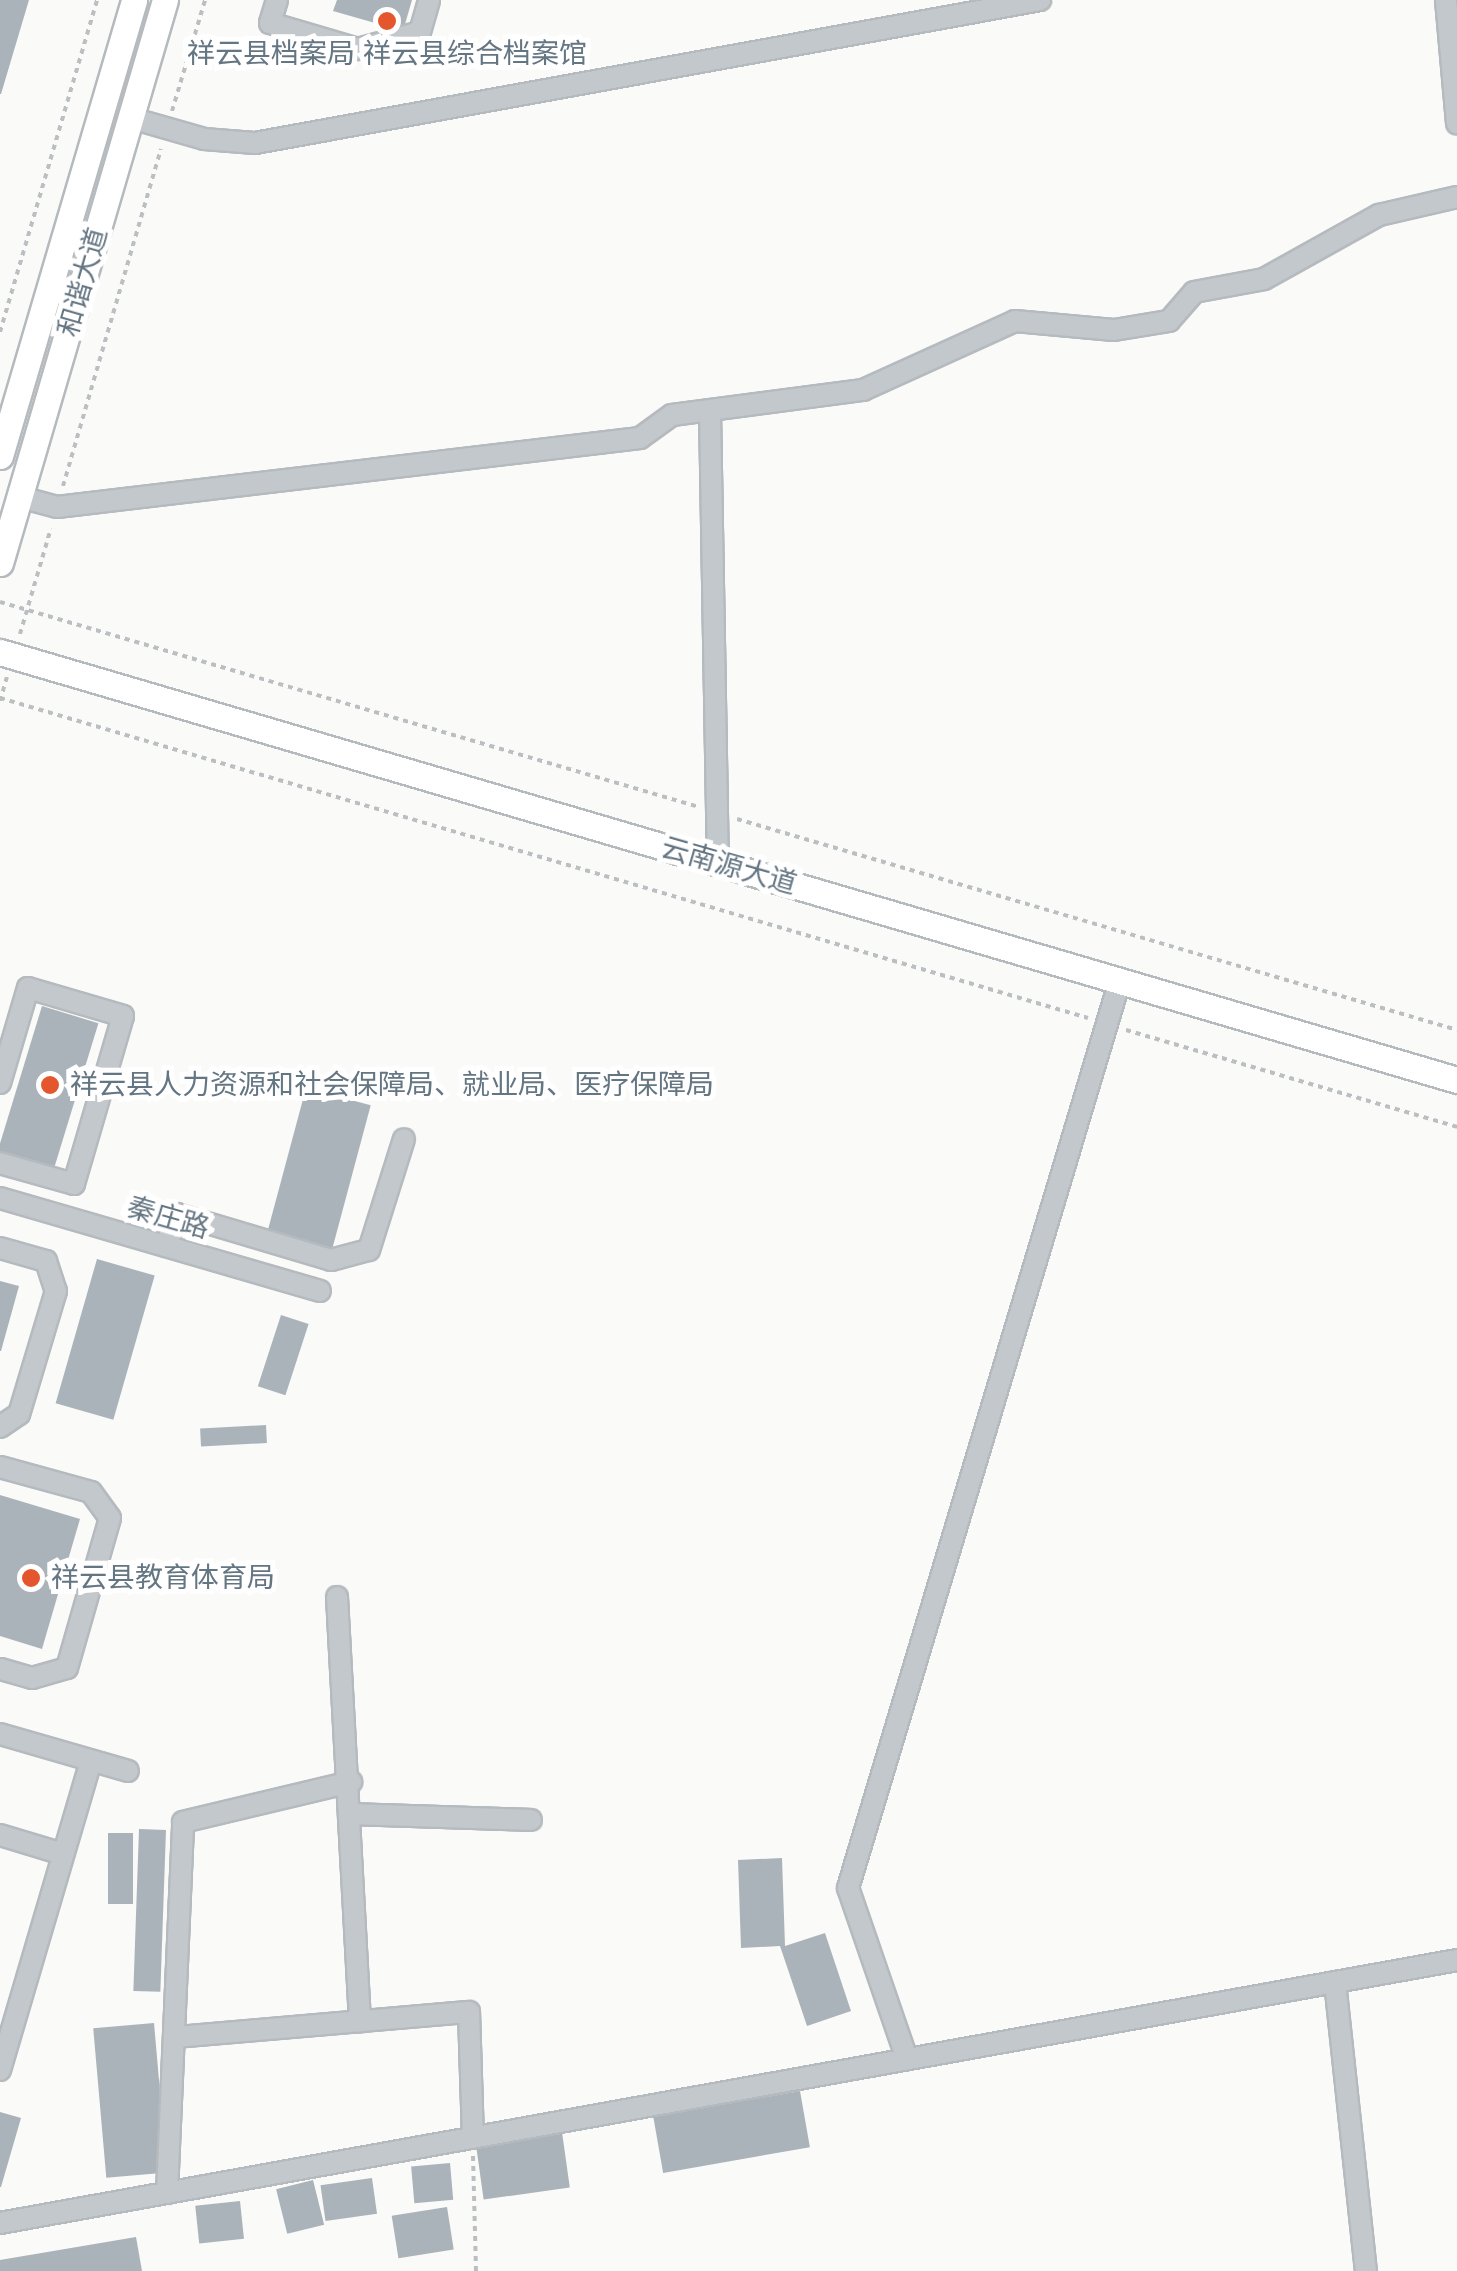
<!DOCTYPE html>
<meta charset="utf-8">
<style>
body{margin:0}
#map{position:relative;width:1457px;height:2271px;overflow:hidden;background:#fafaf8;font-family:Helvetica,"Noto Sans SC",sans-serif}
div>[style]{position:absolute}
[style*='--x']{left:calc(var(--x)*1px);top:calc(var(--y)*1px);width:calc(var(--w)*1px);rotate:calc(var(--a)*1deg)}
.building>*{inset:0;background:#aab3b9;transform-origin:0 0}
.path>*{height:4px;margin-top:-2px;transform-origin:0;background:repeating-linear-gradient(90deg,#bbbfc2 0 5px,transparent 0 10px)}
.roads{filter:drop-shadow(2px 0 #b5babe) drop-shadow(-2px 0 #b5babe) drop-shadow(0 2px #b5babe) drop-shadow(0 -2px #b5babe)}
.minor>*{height:20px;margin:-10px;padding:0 10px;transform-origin:10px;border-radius:10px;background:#c3c8cc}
.major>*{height:25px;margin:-12.5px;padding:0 12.5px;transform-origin:12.5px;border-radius:12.5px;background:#fff}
.dots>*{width:28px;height:28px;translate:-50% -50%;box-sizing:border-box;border:5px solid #fff;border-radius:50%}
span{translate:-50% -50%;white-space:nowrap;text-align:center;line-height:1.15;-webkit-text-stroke:10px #fff;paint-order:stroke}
.poi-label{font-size:28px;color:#657683}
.left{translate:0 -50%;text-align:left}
.street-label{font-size:28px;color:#657683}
</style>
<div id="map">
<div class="building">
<i style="clip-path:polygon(0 0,29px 0,1px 94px,0 94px)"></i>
<i style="clip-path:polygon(337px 0,412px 0,403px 31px,333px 11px)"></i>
<i style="left:42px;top:1006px;width:59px;height:154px;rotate:17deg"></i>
<i style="left:306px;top:1088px;width:67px;height:151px;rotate:15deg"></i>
<i style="left:97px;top:1259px;width:60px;height:150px;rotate:16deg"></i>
<i style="clip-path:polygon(0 1281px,19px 1286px,1px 1351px,0 1351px)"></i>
<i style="left:281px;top:1315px;width:29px;height:75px;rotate:18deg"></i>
<i style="left:266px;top:1425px;width:18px;height:66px;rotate:87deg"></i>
<i style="clip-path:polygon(0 1495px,80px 1519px,42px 1649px,0 1636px)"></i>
<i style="left:139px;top:1829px;width:27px;height:162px;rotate:2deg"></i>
<i style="left:108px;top:1833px;width:25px;height:71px"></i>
<i style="clip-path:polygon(782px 1858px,785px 1946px,825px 1933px,851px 2011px,807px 2026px,780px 1946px,741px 1948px,738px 1860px)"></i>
<i style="left:154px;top:2023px;width:150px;height:61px;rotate:85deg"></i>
<i style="left:800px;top:2091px;width:57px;height:149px;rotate:80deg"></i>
<i style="clip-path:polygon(0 2112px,21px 2118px,1px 2187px,0 2187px)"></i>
<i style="left:562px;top:2132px;width:56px;height:87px;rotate:82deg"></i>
<i style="left:450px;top:2163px;width:37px;height:39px;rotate:85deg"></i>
<i style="left:372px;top:2178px;width:36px;height:52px;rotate:82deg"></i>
<i style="left:313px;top:2180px;width:46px;height:38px;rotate:76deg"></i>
<i style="left:240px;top:2201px;width:38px;height:45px;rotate:84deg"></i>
<i style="left:447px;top:2207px;width:43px;height:56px;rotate:81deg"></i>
<i style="clip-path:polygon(136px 2237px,142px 2271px,0 2271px,0 2260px)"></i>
</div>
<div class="path">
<i style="--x:172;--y:111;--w:116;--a:-73.4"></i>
<i style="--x:0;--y:332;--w:346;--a:-73.7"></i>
<i style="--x:63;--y:486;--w:351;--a:-73.8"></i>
<i style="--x:0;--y:602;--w:728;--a:16.35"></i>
<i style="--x:20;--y:634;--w:110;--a:-73.7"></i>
<i style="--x:0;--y:698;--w:1134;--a:16.39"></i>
<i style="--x:0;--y:701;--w:25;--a:-74"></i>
<i style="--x:737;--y:819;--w:750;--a:16.33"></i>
<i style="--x:1126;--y:1030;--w:345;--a:16.3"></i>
<i style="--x:473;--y:2156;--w:115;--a:88.5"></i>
</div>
<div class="roads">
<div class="minor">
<i style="--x:277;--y:0;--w:24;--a:107"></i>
<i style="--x:270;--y:23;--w:92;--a:16.5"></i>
<i style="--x:358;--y:49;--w:64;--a:-15.3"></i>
<i style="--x:420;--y:32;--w:33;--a:-74"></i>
<i style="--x:1446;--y:0;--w:124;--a:84.9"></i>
<i style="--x:131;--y:118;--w:76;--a:16"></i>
<i style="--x:204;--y:139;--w:51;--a:4.5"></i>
<i style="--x:255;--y:143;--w:798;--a:-10.32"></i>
<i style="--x:710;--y:411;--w:451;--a:89"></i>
<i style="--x:20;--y:497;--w:38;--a:15"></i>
<i style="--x:57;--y:507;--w:587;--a:-6.75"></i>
<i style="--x:640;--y:438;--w:39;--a:-36"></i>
<i style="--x:672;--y:415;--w:193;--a:-7.5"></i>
<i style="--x:863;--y:390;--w:167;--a:-24.4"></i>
<i style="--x:1015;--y:321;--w:99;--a:5.2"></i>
<i style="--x:1114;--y:330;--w:56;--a:-9.3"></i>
<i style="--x:1169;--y:321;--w:38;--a:-49"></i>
<i style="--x:1194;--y:292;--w:71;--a:-10.5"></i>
<i style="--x:1264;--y:279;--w:132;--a:-29.1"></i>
<i style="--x:1379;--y:215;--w:80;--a:-13"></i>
<i style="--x:0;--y:1083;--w:99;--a:-73.6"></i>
<i style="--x:28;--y:988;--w:99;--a:16.4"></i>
<i style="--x:123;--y:1016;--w:175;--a:106.3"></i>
<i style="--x:74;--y:1184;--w:77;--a:-164.2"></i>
<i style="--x:0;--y:1198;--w:333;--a:16.2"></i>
<i style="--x:166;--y:1246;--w:34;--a:-71"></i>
<i style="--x:177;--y:1214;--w:161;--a:16.6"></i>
<i style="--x:331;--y:1260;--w:39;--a:-15"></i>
<i style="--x:369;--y:1250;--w:116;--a:-72.5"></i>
<i style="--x:0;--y:1248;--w:48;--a:15.8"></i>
<i style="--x:46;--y:1261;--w:32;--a:72"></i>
<i style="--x:56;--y:1291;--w:128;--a:106.7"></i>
<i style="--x:19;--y:1414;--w:23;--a:146"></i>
<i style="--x:0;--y:1467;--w:94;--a:15.4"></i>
<i style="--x:91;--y:1492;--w:32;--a:54"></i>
<i style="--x:110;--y:1518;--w:156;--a:106"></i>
<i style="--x:67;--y:1668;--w:36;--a:164"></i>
<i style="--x:32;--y:1678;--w:33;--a:-164"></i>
<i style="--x:337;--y:1597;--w:425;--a:86.9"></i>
<i style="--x:0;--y:1734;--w:133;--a:16.1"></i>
<i style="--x:352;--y:1814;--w:179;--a:1.9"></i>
<i style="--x:0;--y:1835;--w:66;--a:16.8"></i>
<i style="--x:1335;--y:1982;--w:291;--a:83.9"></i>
<i style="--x:176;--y:2037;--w:294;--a:-4.9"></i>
<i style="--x:469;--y:2012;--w:126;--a:88.2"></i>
<i style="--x:907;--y:2059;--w:181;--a:-109"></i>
<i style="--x:848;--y:1888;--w:948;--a:-73.32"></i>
<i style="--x:0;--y:2070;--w:322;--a:-73.6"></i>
<i style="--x:167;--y:2193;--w:371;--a:-87.5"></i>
<i style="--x:183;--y:1822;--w:173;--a:-13.4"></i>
<i style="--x:0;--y:2223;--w:1481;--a:-10.23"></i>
</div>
<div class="major">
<i style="--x:0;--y:456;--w:475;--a:-73.6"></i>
<i style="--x:0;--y:563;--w:587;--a:-73.67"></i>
<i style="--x:0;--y:652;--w:1519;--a:16.37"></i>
</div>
</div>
<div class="dots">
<i style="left:387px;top:21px;background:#e4572e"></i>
<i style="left:50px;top:1085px;background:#e4572e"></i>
<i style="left:31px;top:1578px;background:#e4572e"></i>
</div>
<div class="poi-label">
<span style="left:387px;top:54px">祥云县档案局 祥云县综合档案馆</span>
<span class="left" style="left:70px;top:1085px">祥云县人力资源和社会保障局、就业局、医疗保障局</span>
<span class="left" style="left:51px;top:1578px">祥云县教育体育局</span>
</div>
<div class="street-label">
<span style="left:83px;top:282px;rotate:-74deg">和谐大道</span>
<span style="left:729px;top:866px;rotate:16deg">云南源大道</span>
<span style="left:168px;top:1218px;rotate:16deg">秦庄路</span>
</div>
</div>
